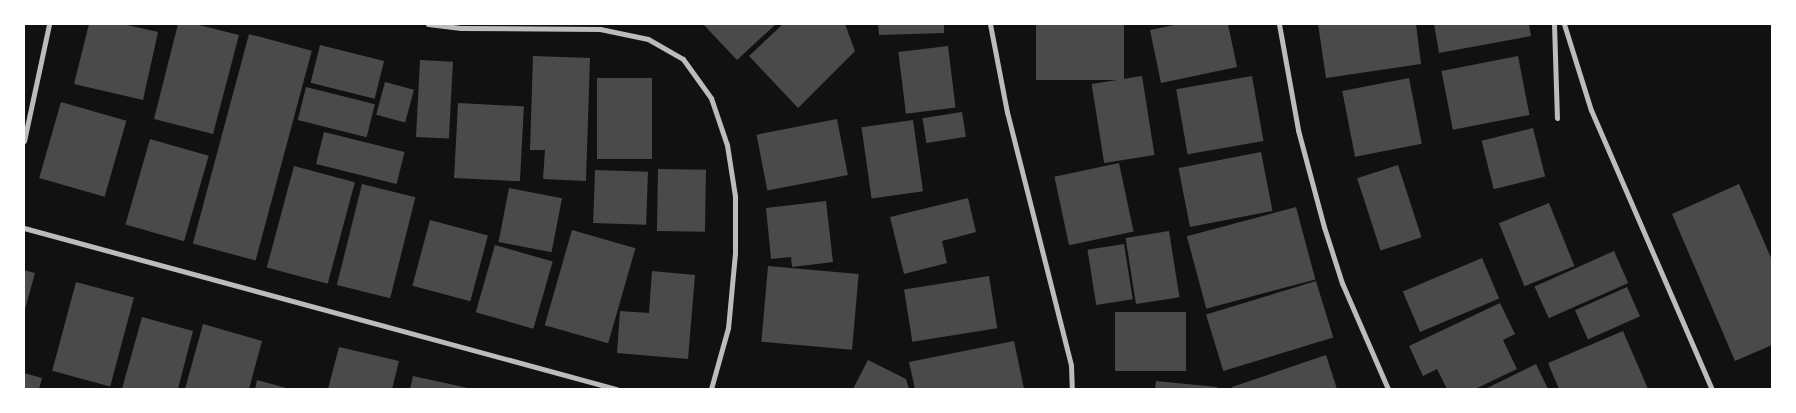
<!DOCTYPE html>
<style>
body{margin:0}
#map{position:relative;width:1796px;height:413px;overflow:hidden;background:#111;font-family:Arial,sans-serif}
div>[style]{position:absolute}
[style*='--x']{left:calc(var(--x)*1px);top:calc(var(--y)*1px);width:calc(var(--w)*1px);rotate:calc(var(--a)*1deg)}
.building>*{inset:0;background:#4a4a4a;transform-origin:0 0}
.minor>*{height:5px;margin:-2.5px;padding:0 2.5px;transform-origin:2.5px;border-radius:2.5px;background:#bcbcbc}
span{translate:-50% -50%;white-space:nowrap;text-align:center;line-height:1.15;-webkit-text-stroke:4.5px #fff;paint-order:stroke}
.frame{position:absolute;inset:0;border:25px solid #fff;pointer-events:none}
</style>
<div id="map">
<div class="building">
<i style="clip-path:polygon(89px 24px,123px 24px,158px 32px,143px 100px,74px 84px)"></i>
<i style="clip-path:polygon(178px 24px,195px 24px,239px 35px,213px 134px,154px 119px)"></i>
<i style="clip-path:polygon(703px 24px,776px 24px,737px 60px)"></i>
<i style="clip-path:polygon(783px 24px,845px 24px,855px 51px,798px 108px,749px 56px)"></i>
<i style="clip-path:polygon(878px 24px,944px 24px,944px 33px,879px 35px)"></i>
<i style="left:1036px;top:24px;width:88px;height:56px"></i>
<i style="clip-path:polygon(1179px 24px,1228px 24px,1237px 67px,1161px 83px,1150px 30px)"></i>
<i style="clip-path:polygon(1318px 24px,1416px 24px,1421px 64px,1326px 78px)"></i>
<i style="clip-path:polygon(1434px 24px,1529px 24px,1531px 36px,1439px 53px)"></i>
<i style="left:249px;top:34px;width:65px;height:217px;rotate:15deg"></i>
<i style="left:320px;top:45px;width:66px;height:39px;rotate:14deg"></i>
<i style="left:948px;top:46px;width:62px;height:50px;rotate:83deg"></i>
<i style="clip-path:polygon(533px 56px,590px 58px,586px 181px,543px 179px,545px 150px,530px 150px)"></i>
<i style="left:1518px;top:56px;width:60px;height:78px;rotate:79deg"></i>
<i style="left:420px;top:60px;width:33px;height:77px;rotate:3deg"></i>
<i style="left:1142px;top:76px;width:80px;height:51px;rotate:81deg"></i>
<i style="left:1252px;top:76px;width:66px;height:77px;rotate:80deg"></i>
<i style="left:597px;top:78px;width:55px;height:81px"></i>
<i style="left:1409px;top:78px;width:67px;height:68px;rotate:79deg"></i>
<i style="left:385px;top:82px;width:30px;height:34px;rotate:15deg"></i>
<i style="left:306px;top:87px;width:71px;height:34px;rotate:14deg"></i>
<i style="left:61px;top:102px;width:68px;height:79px;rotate:16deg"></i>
<i style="left:458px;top:103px;width:66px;height:75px;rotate:3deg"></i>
<i style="left:962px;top:112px;width:25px;height:40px;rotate:81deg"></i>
<i style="left:837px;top:119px;width:57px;height:82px;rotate:79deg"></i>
<i style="left:913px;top:120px;width:72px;height:52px;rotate:82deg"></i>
<i style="left:1533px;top:128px;width:50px;height:53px;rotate:76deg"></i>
<i style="left:324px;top:132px;width:83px;height:33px;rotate:14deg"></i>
<i style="left:150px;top:139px;width:61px;height:89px;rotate:16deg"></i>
<i style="left:1261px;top:152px;width:60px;height:84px;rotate:79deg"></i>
<i style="left:1119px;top:163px;width:70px;height:66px;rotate:78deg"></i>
<i style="left:1398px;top:165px;width:76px;height:43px;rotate:72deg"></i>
<i style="left:294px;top:166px;width:63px;height:105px;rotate:15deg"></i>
<i style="left:658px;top:169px;width:48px;height:62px;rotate:1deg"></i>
<i style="left:595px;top:170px;width:53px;height:53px;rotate:2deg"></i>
<i style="left:362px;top:184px;width:55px;height:104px;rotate:14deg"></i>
<i style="clip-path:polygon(1739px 184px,1772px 260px,1772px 345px,1735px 361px,1672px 214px)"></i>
<i style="left:509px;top:188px;width:54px;height:55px;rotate:11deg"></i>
<i style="clip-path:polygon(968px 198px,976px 232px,942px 241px,947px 263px,904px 274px,890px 217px)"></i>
<i style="clip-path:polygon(826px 201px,833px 262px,792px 267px,791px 257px,771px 259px,766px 208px)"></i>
<i style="left:1549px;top:203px;width:68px;height:54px;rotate:68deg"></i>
<i style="left:1296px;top:207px;width:75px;height:113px;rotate:75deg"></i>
<i style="left:430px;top:220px;width:60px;height:68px;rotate:15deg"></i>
<i style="left:572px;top:230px;width:66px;height:99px;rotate:16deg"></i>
<i style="left:1169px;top:231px;width:67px;height:44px;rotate:81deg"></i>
<i style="left:1124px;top:244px;width:56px;height:37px;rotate:81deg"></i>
<i style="left:495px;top:245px;width:60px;height:70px;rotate:16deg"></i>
<i style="left:1614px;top:251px;width:35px;height:87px;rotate:66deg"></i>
<i style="left:1482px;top:258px;width:44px;height:86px;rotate:67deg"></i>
<i style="left:768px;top:266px;width:91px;height:76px;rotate:5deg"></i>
<i style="clip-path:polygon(24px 270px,35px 273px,24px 313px)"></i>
<i style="clip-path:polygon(652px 271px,695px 275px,688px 359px,617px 353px,620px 311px,649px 313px)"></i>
<i style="left:989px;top:276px;width:53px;height:86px;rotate:81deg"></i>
<i style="left:1316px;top:281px;width:59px;height:115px;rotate:73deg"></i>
<i style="left:76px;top:282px;width:60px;height:92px;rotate:15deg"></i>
<i style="left:1627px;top:287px;width:32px;height:57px;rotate:66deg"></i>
<i style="clip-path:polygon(1500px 303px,1515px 334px,1503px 340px,1517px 369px,1475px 389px,1447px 389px,1437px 369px,1423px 376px,1409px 346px)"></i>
<i style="left:1186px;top:312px;width:59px;height:71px;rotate:90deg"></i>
<i style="clip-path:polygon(142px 317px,193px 331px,178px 389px,122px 389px)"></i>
<i style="clip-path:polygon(203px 324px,262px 341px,249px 389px,185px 389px)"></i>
<i style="clip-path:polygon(1623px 331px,1648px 389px,1559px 389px,1548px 363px)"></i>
<i style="clip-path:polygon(1014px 341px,1024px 389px,915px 389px,909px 362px)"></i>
<i style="clip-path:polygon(339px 347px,399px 361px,392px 389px,328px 389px)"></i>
<i style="clip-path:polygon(1326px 355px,1337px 389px,1233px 389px,1232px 387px)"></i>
<i style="clip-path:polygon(868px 360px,906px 379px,909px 389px,853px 389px)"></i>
<i style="clip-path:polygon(1536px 364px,1548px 389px,1485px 389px)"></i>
<i style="clip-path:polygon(24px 373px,42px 378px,39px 389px,24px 389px)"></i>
<i style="clip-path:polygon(413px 376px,468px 388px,468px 389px,410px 389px)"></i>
<i style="clip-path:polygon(257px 380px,290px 389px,255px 389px)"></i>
<i style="clip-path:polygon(1156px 381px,1217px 387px,1217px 389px,1155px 389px)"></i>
</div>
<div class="minor">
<i style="--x:428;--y:24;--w:33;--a:7"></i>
<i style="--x:461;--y:28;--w:139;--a:0.4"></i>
<i style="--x:600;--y:29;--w:49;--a:11.8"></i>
<i style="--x:648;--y:39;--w:40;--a:29.7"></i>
<i style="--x:683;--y:59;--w:48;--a:54.3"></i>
<i style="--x:711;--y:98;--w:50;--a:71.2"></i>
<i style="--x:727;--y:145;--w:52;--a:81.1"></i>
<i style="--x:735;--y:196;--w:57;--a:90"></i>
<i style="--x:735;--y:253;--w:75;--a:95.3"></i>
<i style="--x:728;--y:328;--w:63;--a:105.6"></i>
<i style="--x:990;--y:24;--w:90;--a:79.1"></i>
<i style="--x:1007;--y:112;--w:261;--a:75.8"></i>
<i style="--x:1071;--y:365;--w:24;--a:88"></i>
<i style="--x:1279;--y:24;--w:108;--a:79.8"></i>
<i style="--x:1298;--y:130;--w:100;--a:75"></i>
<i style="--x:1324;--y:227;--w:59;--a:72.2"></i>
<i style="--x:1342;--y:283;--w:116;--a:66.5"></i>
<i style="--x:1554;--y:24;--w:94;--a:88.2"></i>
<i style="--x:1564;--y:24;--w:90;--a:72.6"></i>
<i style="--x:1591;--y:110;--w:304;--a:66.6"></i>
<i style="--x:24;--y:141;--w:120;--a:-77.9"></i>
<i style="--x:24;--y:228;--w:614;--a:15.21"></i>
</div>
<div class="frame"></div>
</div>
